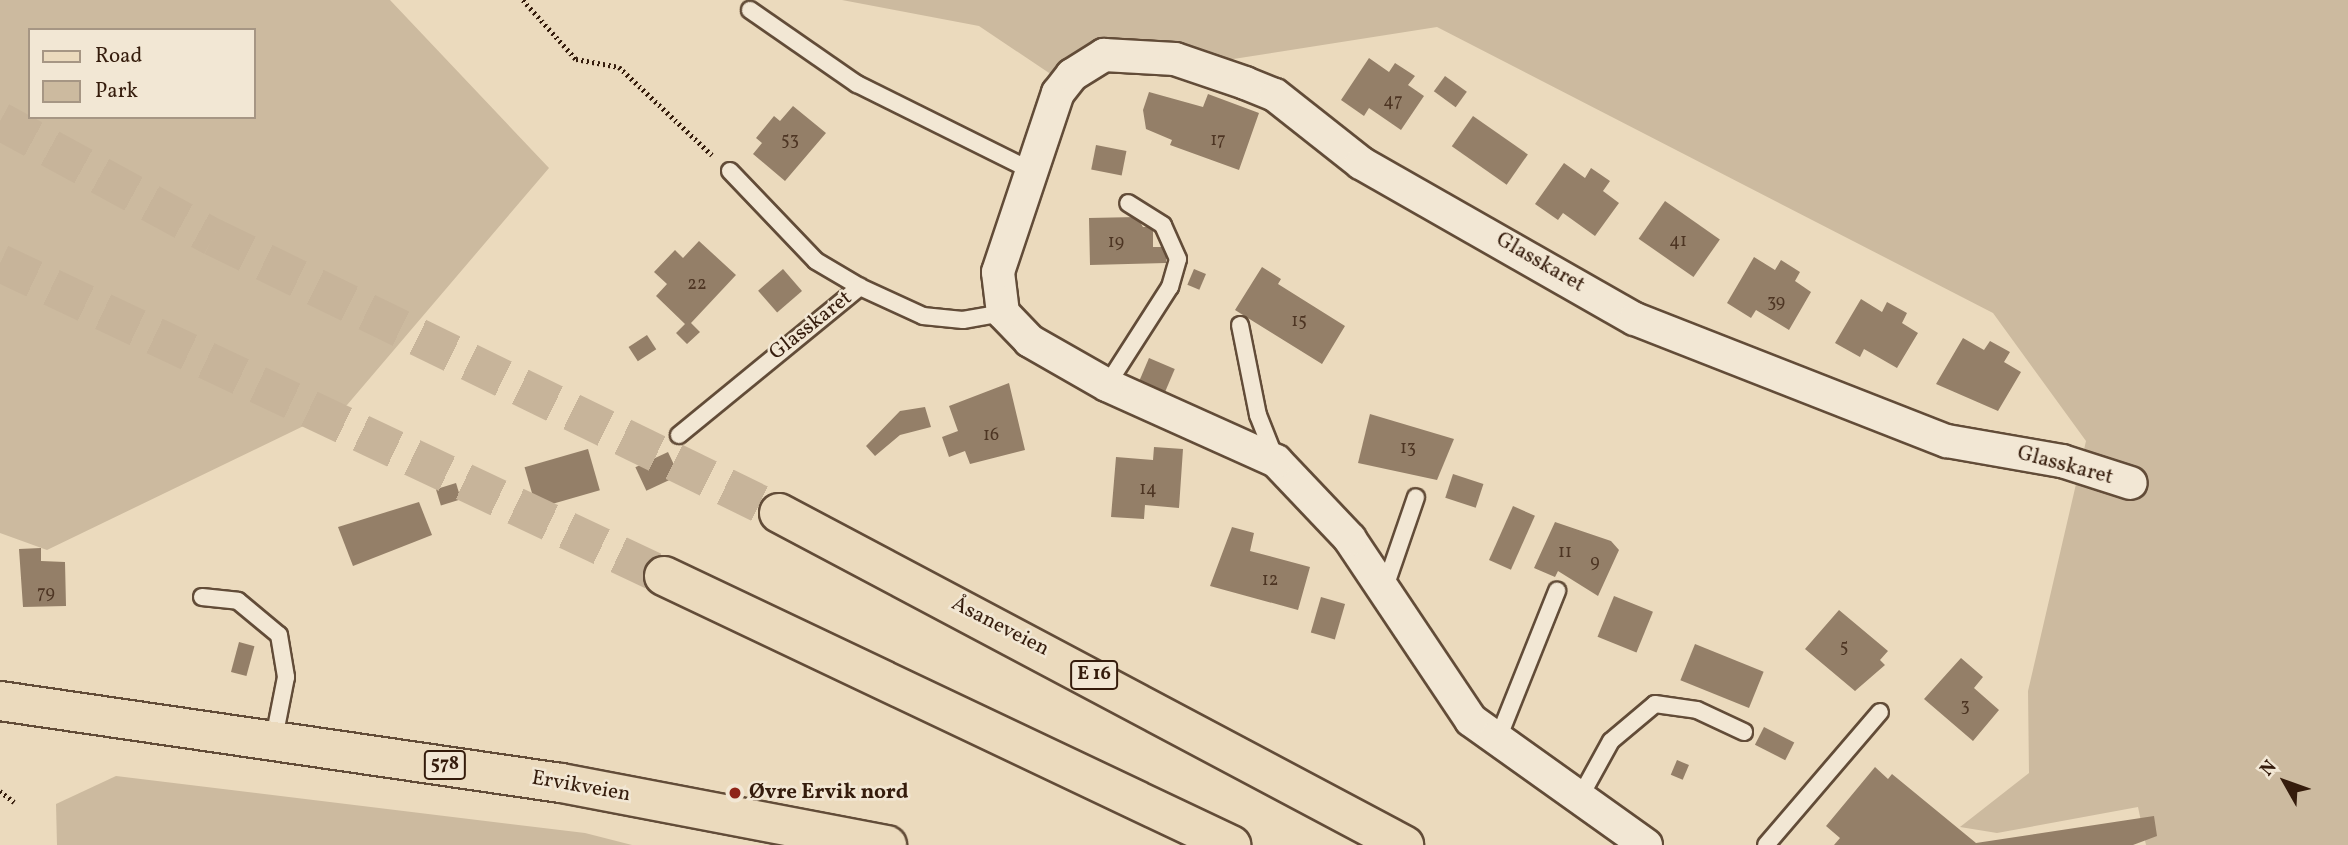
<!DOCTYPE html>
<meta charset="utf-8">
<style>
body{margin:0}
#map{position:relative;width:2348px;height:845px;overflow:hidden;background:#ebdabd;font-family:Vollkorn,serif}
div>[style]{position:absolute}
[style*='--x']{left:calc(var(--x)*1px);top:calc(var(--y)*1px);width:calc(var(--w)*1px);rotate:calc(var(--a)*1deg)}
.green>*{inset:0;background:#ccba9f}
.building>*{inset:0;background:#947f68;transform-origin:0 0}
.highway-tunnel>*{height:38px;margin-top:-19px;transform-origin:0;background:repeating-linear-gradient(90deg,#c7b49a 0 38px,transparent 0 57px)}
.path>*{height:4.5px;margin-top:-2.25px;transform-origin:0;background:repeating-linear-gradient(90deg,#351c0c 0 2px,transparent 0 5.5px)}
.roads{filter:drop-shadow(2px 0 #624c38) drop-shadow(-2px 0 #624c38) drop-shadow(0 2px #624c38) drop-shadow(0 -2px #624c38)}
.lane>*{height:16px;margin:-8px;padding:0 8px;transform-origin:8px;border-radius:8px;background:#f2e7d4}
.street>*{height:32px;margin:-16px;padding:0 16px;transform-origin:16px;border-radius:16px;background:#f2e7d4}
.primary>*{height:38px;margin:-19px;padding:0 19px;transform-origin:19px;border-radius:19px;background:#ebdabd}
.highway>*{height:38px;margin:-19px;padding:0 19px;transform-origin:19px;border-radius:19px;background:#ebdabd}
.dots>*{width:19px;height:19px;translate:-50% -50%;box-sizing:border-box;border:4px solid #f2e7d4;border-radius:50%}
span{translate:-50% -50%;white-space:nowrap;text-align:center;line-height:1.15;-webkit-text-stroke:5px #f2e7d4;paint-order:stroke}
.number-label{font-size:18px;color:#4d3523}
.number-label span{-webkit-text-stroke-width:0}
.shield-label span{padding:2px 5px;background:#f2e7d4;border:2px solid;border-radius:5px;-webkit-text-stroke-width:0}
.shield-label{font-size:19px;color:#351c0c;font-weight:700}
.street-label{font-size:21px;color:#351c0c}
.poi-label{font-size:21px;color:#351c0c;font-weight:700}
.left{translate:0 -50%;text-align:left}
.legend{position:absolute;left:28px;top:28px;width:228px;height:91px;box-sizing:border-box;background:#f2e7d4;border:2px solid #a69684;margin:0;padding:9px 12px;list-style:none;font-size:21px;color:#351c0c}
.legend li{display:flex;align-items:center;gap:14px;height:35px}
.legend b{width:35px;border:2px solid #a69684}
.north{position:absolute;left:2250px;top:747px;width:70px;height:70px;-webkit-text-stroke:5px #f2e7d4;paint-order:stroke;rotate:310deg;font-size:19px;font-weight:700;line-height:28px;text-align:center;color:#351c0c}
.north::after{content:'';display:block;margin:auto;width:24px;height:32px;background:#351c0c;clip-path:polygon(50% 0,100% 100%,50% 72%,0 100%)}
</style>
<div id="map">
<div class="green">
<i style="clip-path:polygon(evenodd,0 0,390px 0,549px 168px,347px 405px,47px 550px,0 533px,0 0,30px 30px,254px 30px,254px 117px,30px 117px,30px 30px)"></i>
<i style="clip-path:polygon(842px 0,2348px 0,2348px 845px,2146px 845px,2138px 807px,1997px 833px,1960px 827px,2029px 773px,2028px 691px,2086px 441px,1993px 313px,1437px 27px,1214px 62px,1131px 44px,1064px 83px,979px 26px)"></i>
<i style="clip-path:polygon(116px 776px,585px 833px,632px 845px,57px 845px,56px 804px)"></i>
</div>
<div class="building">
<i style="clip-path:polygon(1369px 58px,1389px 72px,1395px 63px,1415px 76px,1408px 85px,1424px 96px,1401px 130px,1369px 108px,1364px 116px,1341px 100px)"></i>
<i style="left:1445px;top:76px;width:27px;height:19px;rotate:36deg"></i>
<i style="clip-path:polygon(1149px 92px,1203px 107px,1208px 94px,1259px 113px,1239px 170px,1170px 145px,1172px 140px,1146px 129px,1143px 110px)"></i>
<i style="clip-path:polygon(793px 106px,826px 133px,785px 181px,753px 154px,762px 143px,756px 138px,774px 116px,780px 121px)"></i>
<i style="left:1473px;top:116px;width:67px;height:37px;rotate:35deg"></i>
<i style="left:1096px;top:145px;width:31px;height:25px;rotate:11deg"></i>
<i style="clip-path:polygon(1564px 163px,1585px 178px,1591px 168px,1610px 181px,1603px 191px,1619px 203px,1595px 236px,1563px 213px,1558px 220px,1535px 204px)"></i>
<i style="left:1665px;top:201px;width:67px;height:46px;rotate:35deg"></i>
<i style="clip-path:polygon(1137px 217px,1143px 227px,1153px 227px,1153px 247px,1166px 247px,1166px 263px,1090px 265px,1089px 218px)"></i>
<i style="clip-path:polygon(699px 241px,736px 275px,691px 323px,700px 332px,687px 344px,676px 333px,685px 324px,656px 296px,667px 284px,654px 272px,675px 250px,683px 258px)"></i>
<i style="clip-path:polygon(1754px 257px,1775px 270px,1781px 260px,1800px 272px,1795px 281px,1811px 292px,1789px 330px,1756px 310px,1751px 318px,1727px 303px)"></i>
<i style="clip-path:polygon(1262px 267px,1281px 279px,1278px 284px,1345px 326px,1322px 364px,1235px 310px)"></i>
<i style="left:783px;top:269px;width:29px;height:33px;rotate:49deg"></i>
<i style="left:1194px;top:269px;width:13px;height:17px;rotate:23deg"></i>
<i style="clip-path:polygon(1861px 299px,1882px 312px,1887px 302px,1907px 313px,1902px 323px,1918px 333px,1897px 368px,1864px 349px,1860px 357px,1835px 343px)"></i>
<i style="left:647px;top:335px;width:17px;height:22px;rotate:57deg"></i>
<i style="clip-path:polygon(1963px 338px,1984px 350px,1990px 341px,2010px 352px,2004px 362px,2021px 372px,1998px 411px,1936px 384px)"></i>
<i style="left:1149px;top:358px;width:28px;height:32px;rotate:23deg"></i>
<i style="clip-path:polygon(1009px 383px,1025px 450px,970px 464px,965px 451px,949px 457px,942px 437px,958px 431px,949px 406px)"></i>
<i style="clip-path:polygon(925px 407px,931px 427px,900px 435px,875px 456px,866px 446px,900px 411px)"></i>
<i style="clip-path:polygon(1370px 414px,1454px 439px,1437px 480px,1358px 463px)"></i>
<i style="clip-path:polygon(1154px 447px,1183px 449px,1179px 508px,1145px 505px,1144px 519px,1111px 517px,1116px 457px,1153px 460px)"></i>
<i style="left:588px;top:449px;width:43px;height:66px;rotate:74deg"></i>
<i style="left:668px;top:452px;width:26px;height:36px;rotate:65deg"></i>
<i style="left:1453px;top:474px;width:32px;height:25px;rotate:18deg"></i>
<i style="left:456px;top:483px;width:17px;height:21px;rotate:73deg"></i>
<i style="clip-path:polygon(419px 502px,432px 535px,353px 566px,338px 527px)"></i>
<i style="left:1513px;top:506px;width:24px;height:59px;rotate:24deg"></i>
<i style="clip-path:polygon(1555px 522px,1611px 541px,1619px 550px,1598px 596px,1558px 571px,1555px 577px,1534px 568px)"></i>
<i style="clip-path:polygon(1232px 527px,1254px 533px,1250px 551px,1310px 567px,1298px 610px,1210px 586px)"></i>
<i style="clip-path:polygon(41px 548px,41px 561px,65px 562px,66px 606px,23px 607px,19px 549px)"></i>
<i style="left:1614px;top:596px;width:42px;height:44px;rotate:22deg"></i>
<i style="left:1321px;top:597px;width:25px;height:37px;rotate:16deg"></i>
<i style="clip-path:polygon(1839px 610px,1888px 651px,1880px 660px,1885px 665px,1855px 691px,1805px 649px)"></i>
<i style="left:239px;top:642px;width:16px;height:31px;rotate:15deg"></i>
<i style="left:1695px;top:644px;width:74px;height:39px;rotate:22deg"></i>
<i style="clip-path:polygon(1961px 658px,1983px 677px,1974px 688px,1999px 710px,1973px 741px,1924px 699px)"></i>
<i style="left:1764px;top:727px;width:34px;height:20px;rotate:27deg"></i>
<i style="left:1677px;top:760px;width:13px;height:16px;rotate:23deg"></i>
<i style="clip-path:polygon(1875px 767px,1888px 779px,1892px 774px,1976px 843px,2154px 816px,2157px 836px,2133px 845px,1834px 845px,1840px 838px,1826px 826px)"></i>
</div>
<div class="highway-tunnel">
<i style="--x:0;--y:121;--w:243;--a:28.6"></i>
<i style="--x:213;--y:237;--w:630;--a:26"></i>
<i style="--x:0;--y:263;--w:734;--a:25.24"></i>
</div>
<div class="path">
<i style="--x:523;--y:0;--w:79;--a:48.1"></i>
<i style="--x:576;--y:59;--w:44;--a:10.5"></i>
<i style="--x:619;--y:67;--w:128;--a:43.4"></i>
<i style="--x:0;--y:791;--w:18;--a:38"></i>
</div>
<div class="roads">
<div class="lane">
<i style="--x:750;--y:10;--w:130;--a:34.7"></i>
<i style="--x:857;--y:84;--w:198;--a:26.4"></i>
<i style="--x:730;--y:171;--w:124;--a:46.3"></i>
<i style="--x:816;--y:261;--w:51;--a:30.6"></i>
<i style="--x:860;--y:287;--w:69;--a:24.7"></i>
<i style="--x:923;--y:316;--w:40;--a:5.7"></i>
<i style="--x:963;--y:320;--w:41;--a:-9.9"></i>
<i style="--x:1240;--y:325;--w:92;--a:78.7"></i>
<i style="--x:1258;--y:415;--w:46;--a:68.4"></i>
<i style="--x:1107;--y:385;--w:117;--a:-57.3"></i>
<i style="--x:1170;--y:287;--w:29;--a:-74"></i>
<i style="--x:1178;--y:259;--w:37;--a:-114"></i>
<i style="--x:1163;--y:225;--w:41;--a:-147.8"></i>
<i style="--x:679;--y:435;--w:234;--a:-39.3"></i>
<i style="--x:1384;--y:590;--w:98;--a:-71"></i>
<i style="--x:202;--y:597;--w:36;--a:6"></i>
<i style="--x:238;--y:601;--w:53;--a:39.7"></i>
<i style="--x:279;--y:635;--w:43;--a:80.5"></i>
<i style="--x:286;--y:677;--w:62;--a:101.1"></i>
<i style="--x:1497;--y:741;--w:162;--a:-68.2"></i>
<i style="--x:1579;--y:799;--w:66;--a:-61.1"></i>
<i style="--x:1611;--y:741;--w:57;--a:-40.1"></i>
<i style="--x:1655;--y:704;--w:42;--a:8.1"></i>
<i style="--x:1697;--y:710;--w:52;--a:25.1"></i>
<i style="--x:1766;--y:845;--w:175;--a:-49.4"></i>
</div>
<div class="street">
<i style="--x:1646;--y:845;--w:215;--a:-144.5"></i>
<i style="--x:1471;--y:720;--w:218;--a:-123.8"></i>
<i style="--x:1350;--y:539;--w:108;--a:-133.5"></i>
<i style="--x:1276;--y:461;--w:185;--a:-155.8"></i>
<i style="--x:1107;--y:385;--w:89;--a:-150.3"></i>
<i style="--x:1030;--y:341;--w:39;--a:-134"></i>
<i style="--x:1003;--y:313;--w:41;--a:-97"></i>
<i style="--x:998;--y:272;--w:189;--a:-71.5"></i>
<i style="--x:1058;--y:93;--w:23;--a:-52"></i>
<i style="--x:1072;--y:75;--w:38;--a:-32"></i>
<i style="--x:1104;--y:55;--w:71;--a:3.2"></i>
<i style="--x:1175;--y:59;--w:74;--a:18.9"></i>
<i style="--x:1245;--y:83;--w:32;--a:22"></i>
<i style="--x:1275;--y:95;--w:110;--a:38.3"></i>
<i style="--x:1361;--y:163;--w:315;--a:29.7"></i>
<i style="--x:1635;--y:319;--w:335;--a:21.4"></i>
<i style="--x:1947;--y:441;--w:117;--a:9.9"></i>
<i style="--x:2062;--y:461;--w:72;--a:17.7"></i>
</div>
<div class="primary">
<i style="--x:0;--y:701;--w:567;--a:8.32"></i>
<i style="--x:561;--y:783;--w:332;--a:10.8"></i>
</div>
<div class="highway">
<i style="--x:779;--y:513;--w:708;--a:27.98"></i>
<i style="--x:664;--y:576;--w:628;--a:25.38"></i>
</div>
</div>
<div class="dots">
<i style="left:735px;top:793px;background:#8f2418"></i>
</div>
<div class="number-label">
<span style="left:1393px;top:102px">47</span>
<span style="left:790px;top:141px">53</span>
<span style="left:1218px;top:141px">17</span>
<span style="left:1678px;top:242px">41</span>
<span style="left:1116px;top:243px">19</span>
<span style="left:697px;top:285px">22</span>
<span style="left:1776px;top:303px">39</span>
<span style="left:1299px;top:322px">15</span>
<span style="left:991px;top:436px">16</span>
<span style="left:1408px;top:449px">13</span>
<span style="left:1148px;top:490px">14</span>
<span style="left:1565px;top:553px">11</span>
<span style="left:1595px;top:563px">9</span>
<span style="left:1270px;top:581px">12</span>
<span style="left:46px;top:594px">79</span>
<span style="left:1844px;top:648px">5</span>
<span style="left:1965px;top:707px">3</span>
</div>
<div class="shield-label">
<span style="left:1094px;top:675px">E 16</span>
<span style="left:445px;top:765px">578</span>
</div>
<div class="street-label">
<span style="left:1540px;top:263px;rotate:30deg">Glasskaret</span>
<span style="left:811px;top:326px;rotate:-38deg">Glasskaret</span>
<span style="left:2065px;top:466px;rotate:15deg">Glasskaret</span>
<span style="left:1000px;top:627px;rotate:27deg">Åsaneveien</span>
<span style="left:581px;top:787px;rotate:10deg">Ervikveien</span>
</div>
<div class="poi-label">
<span class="left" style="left:749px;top:793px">Øvre Ervik nord</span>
</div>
<ul class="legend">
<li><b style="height:9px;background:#ebdabd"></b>Road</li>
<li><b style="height:19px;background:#ccba9f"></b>Park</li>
</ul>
<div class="north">N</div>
</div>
